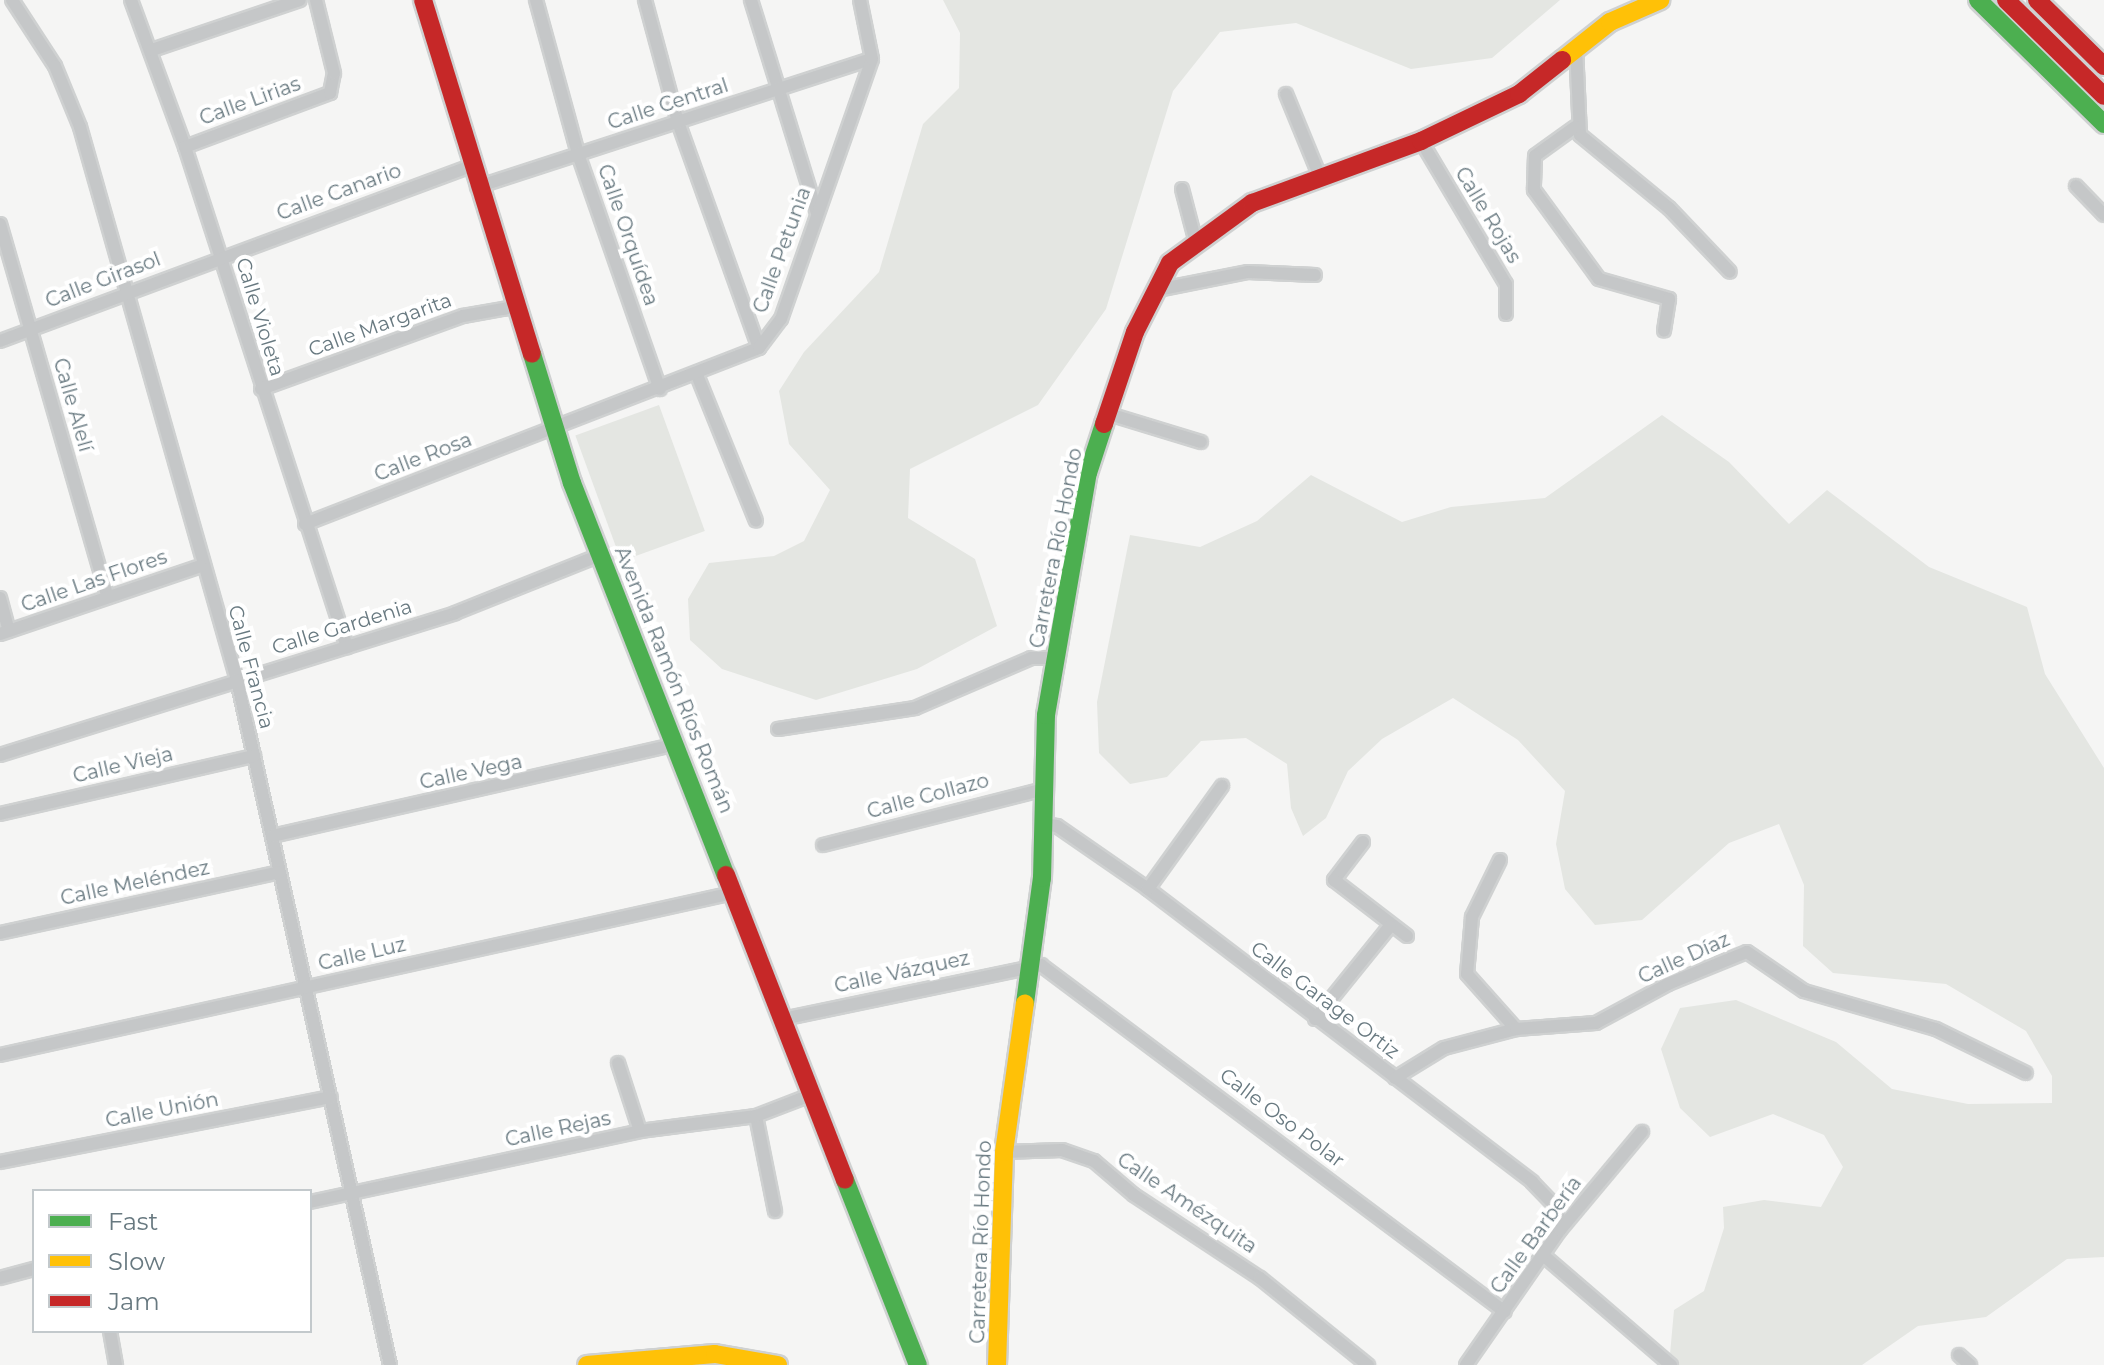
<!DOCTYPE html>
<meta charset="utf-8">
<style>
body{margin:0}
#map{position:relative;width:2104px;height:1365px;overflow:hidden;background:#f5f5f4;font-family:Montserrat,sans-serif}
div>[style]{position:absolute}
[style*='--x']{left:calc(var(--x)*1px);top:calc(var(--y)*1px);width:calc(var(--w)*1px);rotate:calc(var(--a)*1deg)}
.green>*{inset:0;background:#e4e6e2;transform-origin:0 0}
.roads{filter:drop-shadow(2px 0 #cfd1d1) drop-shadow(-2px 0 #cfd1d1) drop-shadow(0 2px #cfd1d1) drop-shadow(0 -2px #cfd1d1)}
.street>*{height:12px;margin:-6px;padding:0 6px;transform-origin:6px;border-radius:6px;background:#c5c7c8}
.fast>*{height:18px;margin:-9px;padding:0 9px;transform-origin:9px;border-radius:9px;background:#4caf50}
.slow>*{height:18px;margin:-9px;padding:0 9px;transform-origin:9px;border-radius:9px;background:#ffc107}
.jam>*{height:18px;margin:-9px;padding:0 9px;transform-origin:9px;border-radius:9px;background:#c62828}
span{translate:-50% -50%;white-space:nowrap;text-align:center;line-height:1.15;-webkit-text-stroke:8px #fff;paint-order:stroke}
.street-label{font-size:20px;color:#687980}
.legend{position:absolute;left:32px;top:1189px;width:280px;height:144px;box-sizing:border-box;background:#fff;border:2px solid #c3c9cc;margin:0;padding:10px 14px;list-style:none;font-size:24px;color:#687980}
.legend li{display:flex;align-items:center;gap:16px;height:40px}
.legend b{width:40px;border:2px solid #c3c9cc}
</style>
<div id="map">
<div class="green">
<i style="clip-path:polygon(943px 0,1560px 0,1492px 58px,1411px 69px,1296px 23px,1220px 32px,1173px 91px,1106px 309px,1038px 405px,910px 469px,908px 518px,975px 559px,997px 626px,917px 669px,816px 700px,722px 669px,690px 640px,688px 599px,709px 563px,774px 556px,804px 541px,830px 490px,789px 444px,779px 391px,804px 352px,879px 272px,923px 124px,959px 88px,960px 33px)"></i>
<i style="left:659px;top:405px;width:134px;height:89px;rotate:70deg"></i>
<i style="clip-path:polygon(1662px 415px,1729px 462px,1789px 524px,1827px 490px,1929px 567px,2027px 607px,2045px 674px,2104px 768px,2104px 1257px,2067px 1259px,1986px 1317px,1918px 1326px,1862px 1365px,1669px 1365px,1674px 1310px,1704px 1291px,1724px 1228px,1723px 1207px,1764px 1200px,1821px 1207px,1843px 1167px,1824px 1135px,1773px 1114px,1710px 1137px,1680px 1108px,1661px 1049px,1680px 1008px,1736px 1000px,1836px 1042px,1892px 1089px,1968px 1104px,2052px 1103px,2052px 1076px,2026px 1031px,1946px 984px,1833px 973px,1803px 946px,1804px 885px,1779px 824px,1729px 843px,1642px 920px,1595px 925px,1565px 889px,1556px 844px,1565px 791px,1518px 740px,1453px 698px,1382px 739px,1348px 771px,1326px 818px,1303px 836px,1291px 808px,1287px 764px,1246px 738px,1201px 741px,1167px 777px,1130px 784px,1099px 753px,1097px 702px,1130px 535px,1200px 547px,1257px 521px,1311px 475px,1402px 522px,1451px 507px,1545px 498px)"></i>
</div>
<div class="roads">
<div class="street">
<i style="--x:12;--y:0;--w:79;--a:56.9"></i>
<i style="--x:55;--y:66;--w:66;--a:67.7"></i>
<i style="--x:80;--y:127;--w:575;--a:74.15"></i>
<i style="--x:237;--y:680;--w:702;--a:77.41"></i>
<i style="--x:131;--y:0;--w:157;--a:69.8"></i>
<i style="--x:185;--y:147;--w:526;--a:72.05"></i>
<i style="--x:536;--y:0;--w:160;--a:74.7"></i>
<i style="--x:578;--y:154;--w:249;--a:70.8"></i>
<i style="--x:645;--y:0;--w:126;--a:74.9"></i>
<i style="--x:678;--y:122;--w:240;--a:70.3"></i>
<i style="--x:751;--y:0;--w:223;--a:72.8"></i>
<i style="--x:1576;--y:47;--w:88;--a:87.4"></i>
<i style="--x:1580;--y:135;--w:115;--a:39.4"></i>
<i style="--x:1669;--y:208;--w:88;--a:46.4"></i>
<i style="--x:152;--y:50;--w:156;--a:-18.7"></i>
<i style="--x:1286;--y:94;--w:90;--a:67.7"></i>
<i style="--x:1575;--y:127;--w:49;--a:144.1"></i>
<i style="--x:1535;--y:156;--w:34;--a:92"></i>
<i style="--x:1534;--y:190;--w:110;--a:53.9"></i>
<i style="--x:1599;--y:279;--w:73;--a:15.9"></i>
<i style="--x:1669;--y:299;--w:32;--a:99"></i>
<i style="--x:1421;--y:141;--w:166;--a:59.3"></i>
<i style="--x:1506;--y:284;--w:30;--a:90"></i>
<i style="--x:185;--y:147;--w:155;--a:-20.4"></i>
<i style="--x:330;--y:93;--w:20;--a:-79"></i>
<i style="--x:334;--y:73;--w:75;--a:-103.9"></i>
<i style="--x:2076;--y:186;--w:40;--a:46"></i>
<i style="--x:477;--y:187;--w:415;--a:-18"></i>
<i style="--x:1182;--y:189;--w:52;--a:75.4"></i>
<i style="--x:0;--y:224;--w:388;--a:73.9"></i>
<i style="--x:1157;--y:290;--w:93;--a:-11.2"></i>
<i style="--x:1248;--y:272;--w:67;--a:2.6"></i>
<i style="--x:0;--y:341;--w:502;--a:-20.38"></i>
<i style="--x:697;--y:375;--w:157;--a:68"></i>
<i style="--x:261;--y:389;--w:215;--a:-19.9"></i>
<i style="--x:463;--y:316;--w:52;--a:-10"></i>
<i style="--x:1109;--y:414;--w:96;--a:16.9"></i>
<i style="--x:305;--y:524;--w:487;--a:-21.2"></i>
<i style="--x:759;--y:348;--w:36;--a:-53"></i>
<i style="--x:781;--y:319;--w:275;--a:-70.7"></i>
<i style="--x:872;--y:59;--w:60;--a:-101.5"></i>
<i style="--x:0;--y:598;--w:34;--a:75"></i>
<i style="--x:0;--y:634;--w:212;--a:-18.7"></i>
<i style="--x:778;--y:729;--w:139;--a:-8.7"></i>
<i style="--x:915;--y:708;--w:126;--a:-23.3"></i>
<i style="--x:1031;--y:658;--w:25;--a:0"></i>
<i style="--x:0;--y:755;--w:477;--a:-17.3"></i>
<i style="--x:455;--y:613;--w:156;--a:-21.8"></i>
<i style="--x:0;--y:814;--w:261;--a:-12.9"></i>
<i style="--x:1043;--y:824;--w:14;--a:8"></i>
<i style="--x:1057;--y:826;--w:111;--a:34.7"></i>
<i style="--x:1148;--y:889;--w:483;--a:37.3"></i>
<i style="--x:1532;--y:1182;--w:37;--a:46"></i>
<i style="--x:1558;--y:1209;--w:21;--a:85"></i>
<i style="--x:272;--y:836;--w:415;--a:-12.8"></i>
<i style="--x:1363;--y:842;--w:48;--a:127.3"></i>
<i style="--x:1334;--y:880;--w:92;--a:37.5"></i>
<i style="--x:823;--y:845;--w:228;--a:-14.2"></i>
<i style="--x:1500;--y:860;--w:64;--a:116.2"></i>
<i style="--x:1472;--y:917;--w:57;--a:95"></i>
<i style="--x:1467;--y:974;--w:74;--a:48.3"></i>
<i style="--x:1148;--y:889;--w:127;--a:-54.3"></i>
<i style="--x:0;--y:933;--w:286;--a:-12.3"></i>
<i style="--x:783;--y:1019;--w:264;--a:-11.8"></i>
<i style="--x:1041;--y:965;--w:579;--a:36.79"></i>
<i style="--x:1315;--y:1019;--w:119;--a:-51.1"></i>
<i style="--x:0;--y:1055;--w:751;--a:-12.46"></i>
<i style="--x:618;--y:1063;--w:71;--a:72.1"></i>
<i style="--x:1395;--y:1078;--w:57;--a:-31.5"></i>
<i style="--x:1444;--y:1048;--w:74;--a:-14.8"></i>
<i style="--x:1516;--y:1029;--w:80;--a:-4.3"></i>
<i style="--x:1596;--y:1023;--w:82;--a:-28.4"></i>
<i style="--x:1668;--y:984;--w:85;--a:-22.1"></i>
<i style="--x:1747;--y:952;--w:69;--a:34.4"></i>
<i style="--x:1804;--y:991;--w:137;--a:16.1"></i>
<i style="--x:1936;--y:1029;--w:100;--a:26.1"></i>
<i style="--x:756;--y:1116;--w:97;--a:78.7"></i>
<i style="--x:1004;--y:1152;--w:58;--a:-2"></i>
<i style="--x:1062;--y:1150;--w:34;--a:19"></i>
<i style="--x:1094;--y:1161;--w:52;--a:40.4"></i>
<i style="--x:1134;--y:1195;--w:151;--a:33.4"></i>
<i style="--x:1260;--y:1278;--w:139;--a:38.9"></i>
<i style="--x:0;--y:1162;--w:337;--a:-11.1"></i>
<i style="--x:310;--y:1202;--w:338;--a:-12.1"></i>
<i style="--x:640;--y:1131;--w:117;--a:-7.4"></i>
<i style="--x:756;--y:1116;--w:61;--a:-21.1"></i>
<i style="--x:1543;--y:1255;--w:169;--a:40.7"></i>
<i style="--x:0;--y:1278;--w:35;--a:-15"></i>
<i style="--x:110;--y:1331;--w:35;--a:80"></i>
<i style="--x:1959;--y:1355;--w:15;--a:42"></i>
<i style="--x:1466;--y:1365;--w:165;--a:-55.2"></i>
<i style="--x:1560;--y:1230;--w:128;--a:-50.1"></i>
</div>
<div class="fast">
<i style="--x:1978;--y:0;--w:177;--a:44.5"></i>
<i style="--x:532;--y:354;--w:135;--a:72.8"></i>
<i style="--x:572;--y:483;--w:421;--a:68.6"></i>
<i style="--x:1025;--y:1003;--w:126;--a:-82.3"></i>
<i style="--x:1042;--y:878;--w:163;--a:-88.6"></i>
<i style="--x:1046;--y:715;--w:246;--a:-80.2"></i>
<i style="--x:1088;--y:473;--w:52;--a:-71.9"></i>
<i style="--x:845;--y:1180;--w:199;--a:68.5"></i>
</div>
<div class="slow">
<i style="--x:1562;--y:60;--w:61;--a:-38.4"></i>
<i style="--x:1610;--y:22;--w:55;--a:-23.7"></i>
<i style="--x:587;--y:1365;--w:128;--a:-4.9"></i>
<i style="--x:715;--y:1354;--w:64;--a:9.9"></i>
<i style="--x:997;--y:1365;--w:213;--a:-88.1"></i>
<i style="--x:1004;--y:1152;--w:150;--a:-82"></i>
</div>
<div class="jam">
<i style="--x:423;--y:0;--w:370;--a:72.9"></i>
<i style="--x:2006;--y:0;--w:137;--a:44.4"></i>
<i style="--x:2037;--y:0;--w:94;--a:44.6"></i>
<i style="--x:1104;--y:424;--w:97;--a:-71.4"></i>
<i style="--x:1135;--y:332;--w:77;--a:-63.1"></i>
<i style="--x:1170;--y:263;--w:102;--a:-36.2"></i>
<i style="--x:1252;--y:203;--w:180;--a:-20.1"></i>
<i style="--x:1421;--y:141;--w:109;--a:-25.6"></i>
<i style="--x:1519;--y:94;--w:55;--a:-38.3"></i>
<i style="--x:726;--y:875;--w:327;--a:68.7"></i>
</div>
</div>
<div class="street-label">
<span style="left:250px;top:101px;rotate:-20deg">Calle Lirias</span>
<span style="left:668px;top:104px;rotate:-18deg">Calle Central</span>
<span style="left:339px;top:192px;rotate:-20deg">Calle Canario</span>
<span style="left:1488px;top:215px;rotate:59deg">Calle Rojas</span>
<span style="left:628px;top:235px;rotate:71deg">Calle Orquídea</span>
<span style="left:782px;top:250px;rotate:-70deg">Calle Petunia</span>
<span style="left:103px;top:280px;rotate:-21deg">Calle Girasol</span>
<span style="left:260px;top:317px;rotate:73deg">Calle Violeta</span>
<span style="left:380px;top:325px;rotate:-20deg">Calle Margarita</span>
<span style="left:73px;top:405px;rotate:74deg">Calle Alelí</span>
<span style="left:423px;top:457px;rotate:-21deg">Calle Rosa</span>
<span style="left:1056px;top:548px;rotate:-79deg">Carretera Río Hondo</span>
<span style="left:94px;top:581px;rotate:-19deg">Calle Las Flores</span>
<span style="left:342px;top:627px;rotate:-17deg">Calle Gardenia</span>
<span style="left:251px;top:667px;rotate:75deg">Calle Francia</span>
<span style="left:674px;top:680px;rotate:68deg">Avenida Ramón Ríos Román</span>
<span style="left:123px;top:765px;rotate:-13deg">Calle Vieja</span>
<span style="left:471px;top:772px;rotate:-12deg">Calle Vega</span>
<span style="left:928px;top:796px;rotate:-15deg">Calle Collazo</span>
<span style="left:135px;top:883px;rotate:-12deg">Calle Meléndez</span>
<span style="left:362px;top:954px;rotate:-13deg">Calle Luz</span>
<span style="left:1684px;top:958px;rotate:-24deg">Calle Díaz</span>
<span style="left:902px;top:972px;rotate:-12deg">Calle Vázquez</span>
<span style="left:1325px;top:1000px;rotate:37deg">Calle Garage Ortiz</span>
<span style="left:162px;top:1110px;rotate:-11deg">Calle Unión</span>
<span style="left:1282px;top:1118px;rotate:37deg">Calle Oso Polar</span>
<span style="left:558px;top:1129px;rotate:-12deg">Calle Rejas</span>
<span style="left:1187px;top:1203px;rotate:34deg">Calle Amézquita</span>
<span style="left:1536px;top:1235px;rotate:-54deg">Calle Barbería</span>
<span style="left:981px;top:1242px;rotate:-88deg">Carretera Río Hondo</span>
</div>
<ul class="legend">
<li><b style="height:10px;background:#4caf50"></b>Fast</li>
<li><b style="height:10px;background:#ffc107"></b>Slow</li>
<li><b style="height:10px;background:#c62828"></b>Jam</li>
</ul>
</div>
